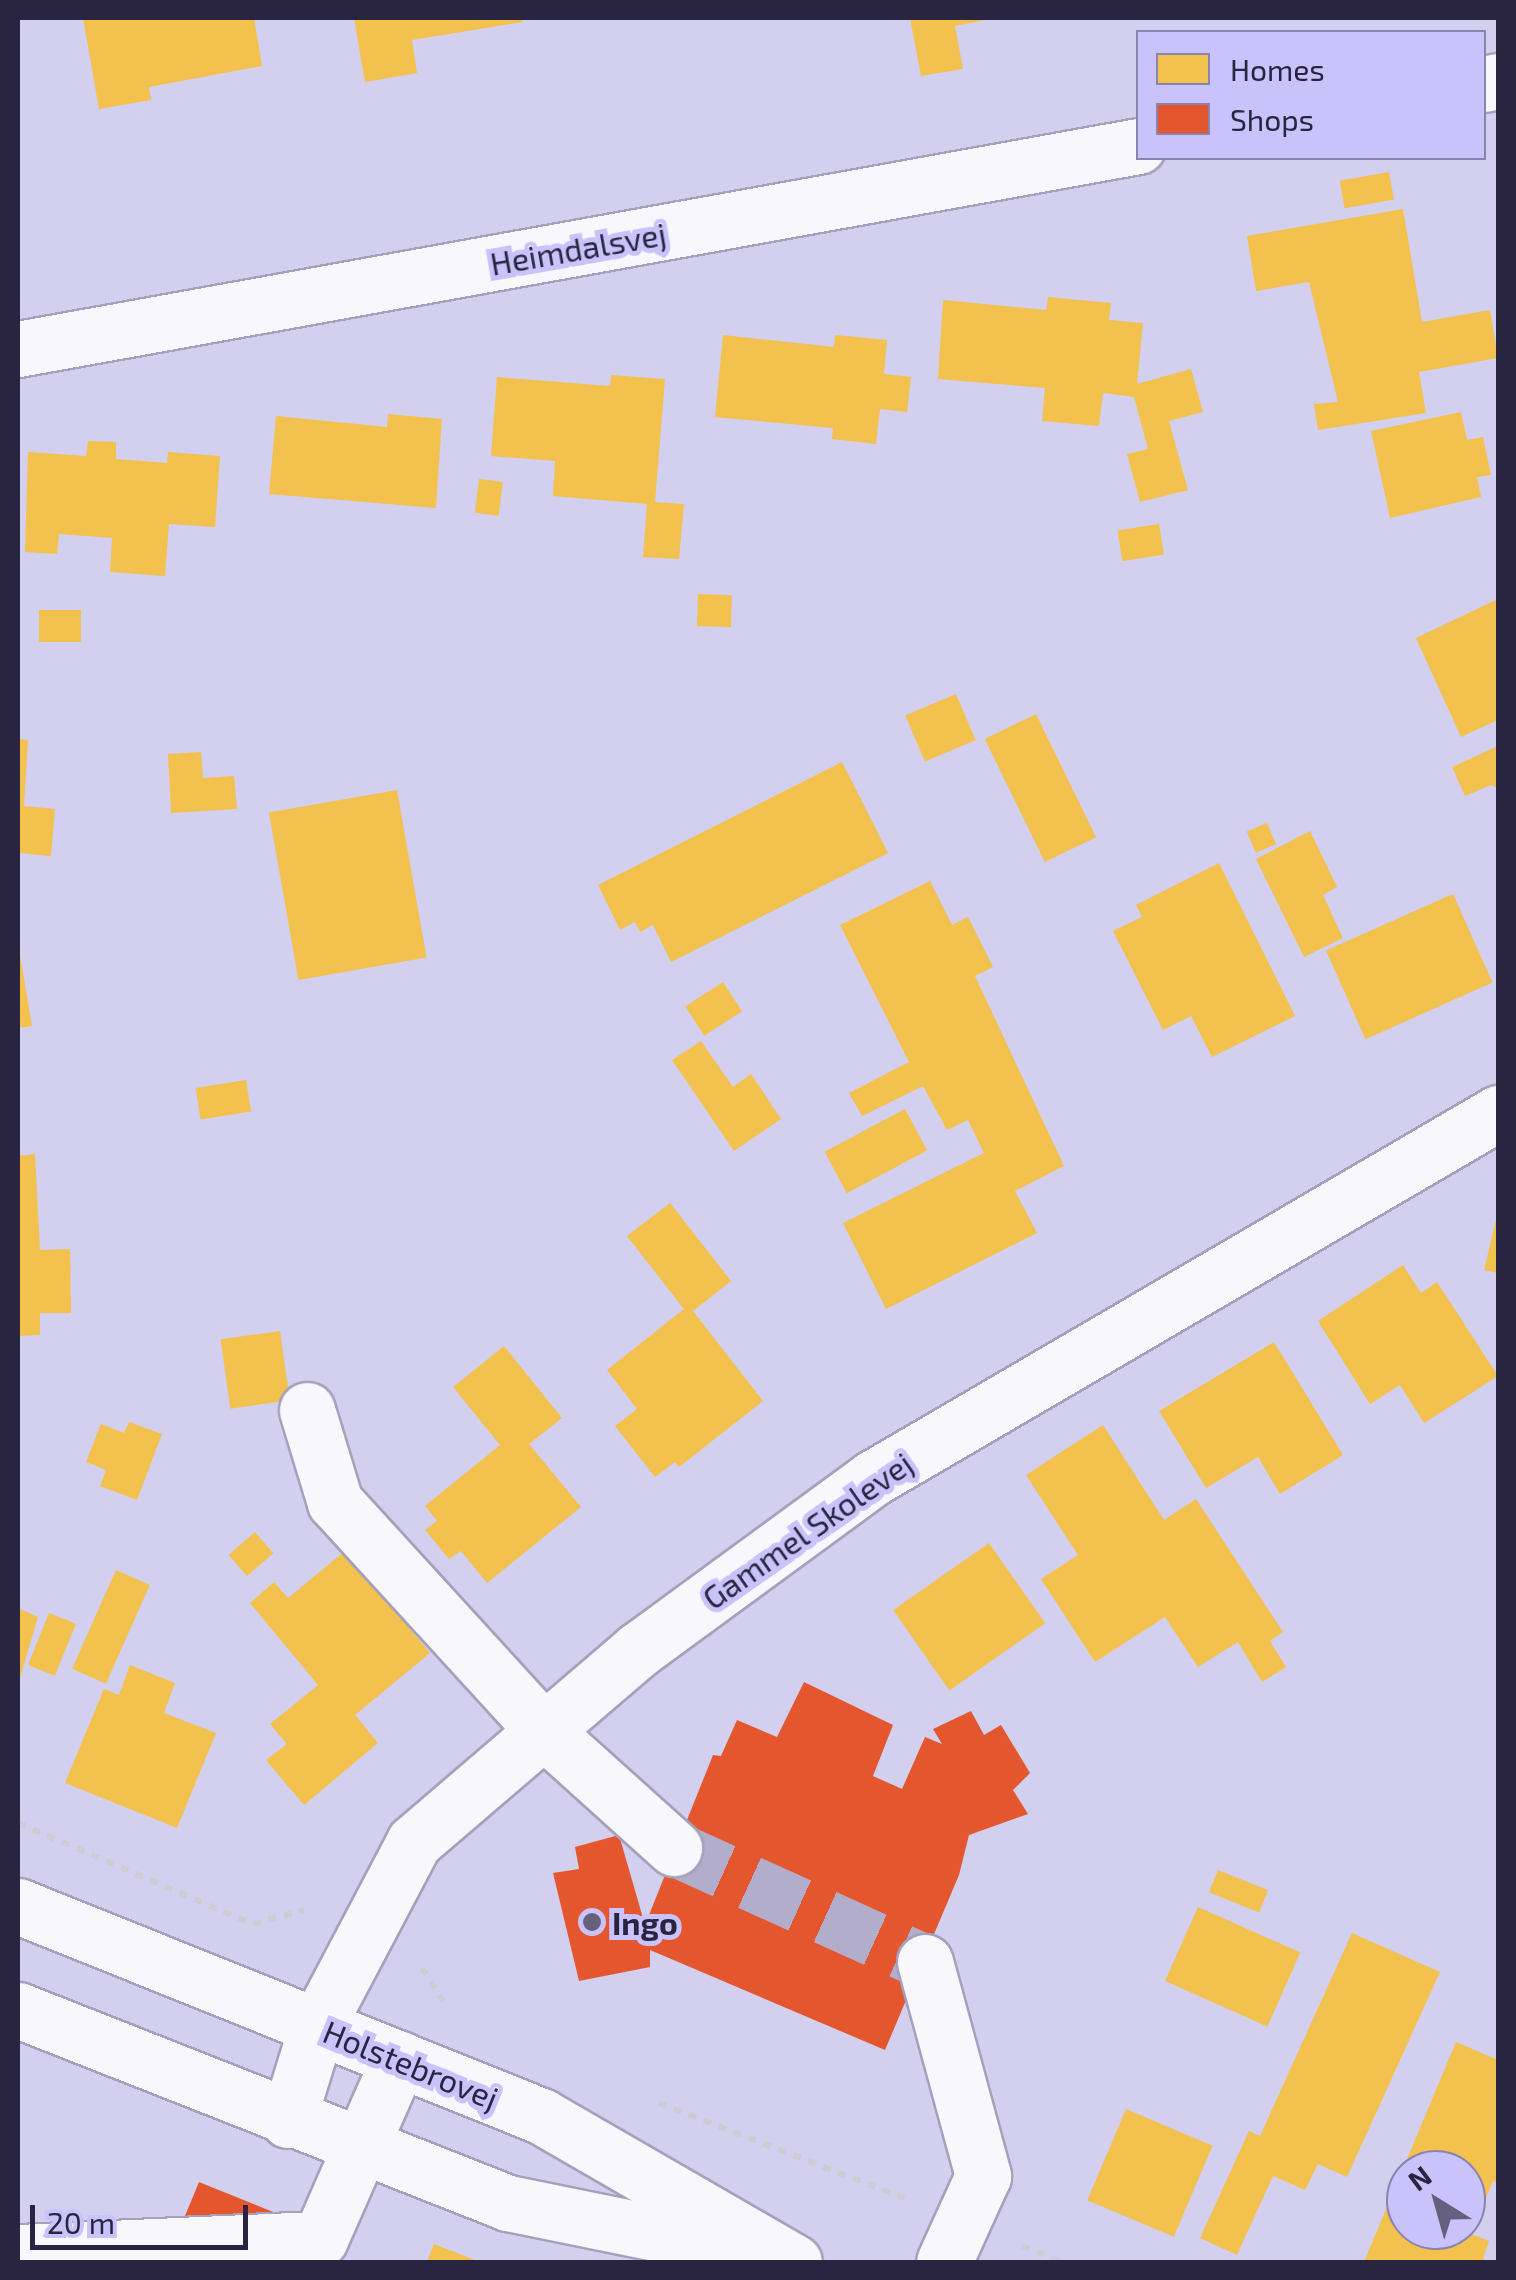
<!DOCTYPE html>
<style>
body{margin:0}
#map{position:relative;width:1516px;height:2280px;overflow:hidden;background:#d3cfee;font-family:"Exo 2",sans-serif}
div>[style]{position:absolute}
[style*='--x']{left:calc(var(--x)*1px);top:calc(var(--y)*1px);width:calc(var(--w)*1px);rotate:calc(var(--a)*1deg)}
.homes>*{inset:0;background:#f2c14e;transform-origin:0 0}
.shops>*{inset:0;background:#e4572e}
.minor-tunnel>*{height:55px;margin-top:-27.5px;transform-origin:0;background:repeating-linear-gradient(90deg,#b1adcb 0 55px,transparent 0 83px)}
.path>*{height:6px;margin-top:-3px;transform-origin:0;background:repeating-linear-gradient(90deg,#cdccd5 0 8px,transparent 0 16px)}
.roads{filter:drop-shadow(2px 0 #a5a1bc) drop-shadow(-2px 0 #a5a1bc) drop-shadow(0 2px #a5a1bc) drop-shadow(0 -2px #a5a1bc)}
.minor>*{height:55px;margin:-27.5px;padding:0 27.5px;transform-origin:27.5px;border-radius:27.5px;background:#f8f8fc}
.major>*{height:55px;margin:-27.5px;padding:0 27.5px;transform-origin:27.5px;border-radius:27.5px;background:#f8f8fc}
.dots>*{width:28px;height:28px;translate:-50% -50%;box-sizing:border-box;border:5px solid #c9c2fb;border-radius:50%}
span{translate:-50% -50%;white-space:nowrap;text-align:center;line-height:1.15;-webkit-text-stroke:10px #c9c2fb;paint-order:stroke}
.street-label{font-size:32px;color:#292540}
.poi-label{font-size:32px;color:#292540;font-weight:700}
.left{translate:0 -50%;text-align:left}
.frame{position:absolute;inset:0;border:20px solid #292540;pointer-events:none}
.legend{position:absolute;left:1136px;top:30px;width:350px;height:130px;box-sizing:border-box;background:#c9c2fb;border:2px solid #8983b0;margin:0;padding:12px 18px;list-style:none;font-size:30px;color:#292540}
.legend li{display:flex;align-items:center;gap:20px;height:50px}
.legend b{width:50px;border:2px solid #8983b0}
.north{position:absolute;left:1386px;top:2150px;width:100px;height:100px;box-sizing:border-box;background:#c9c2fb;border:2px solid #8983b0;border-radius:50%;rotate:323deg;font-size:28px;font-weight:700;line-height:40px;text-align:center;color:#292540}
.north::after{content:'';display:block;margin:auto;width:35px;height:45px;background:#64607d;clip-path:polygon(50% 0,100% 100%,50% 72%,0 100%)}
.scale{position:absolute;left:30px;top:2205px;width:218px;height:45px;box-sizing:border-box;border:5px solid #292540;border-top:0;padding-left:12px;font-size:30px;line-height:35px;white-space:nowrap;color:#292540;-webkit-text-stroke:8px #c9c2fb;paint-order:stroke}
</style>
<div id="map">
<div class="homes">
<i style="clip-path:polygon(83px 18px,254px 18px,262px 66px,149px 87px,151px 100px,99px 109px)"></i>
<i style="clip-path:polygon(354px 18px,522px 18px,523px 22px,412px 40px,417px 73px,365px 82px)"></i>
<i style="clip-path:polygon(910px 18px,990px 18px,990px 19px,955px 26px,963px 69px,921px 76px)"></i>
<i style="left:1389px;top:172px;width:28px;height:50px;rotate:80deg"></i>
<i style="clip-path:polygon(1403px 209px,1422px 322px,1490px 310px,1498px 358px,1419px 372px,1426px 413px,1318px 430px,1314px 404px,1338px 402px,1309px 282px,1256px 291px,1247px 236px)"></i>
<i style="clip-path:polygon(1048px 297px,1111px 303px,1109px 320px,1143px 323px,1137px 384px,1191px 369px,1203px 412px,1169px 421px,1188px 490px,1140px 502px,1127px 454px,1148px 449px,1134px 397px,1103px 393px,1099px 426px,1042px 421px,1045px 388px,938px 379px,943px 300px,1046px 310px)"></i>
<i style="clip-path:polygon(723px 335px,834px 347px,835px 335px,887px 340px,884px 374px,911px 377px,907px 412px,880px 409px,876px 444px,832px 439px,833px 428px,715px 417px)"></i>
<i style="clip-path:polygon(611px 375px,665px 379px,655px 502px,684px 504px,679px 559px,643px 557px,647px 504px,553px 496px,555px 461px,491px 456px,497px 377px,610px 386px)"></i>
<i style="clip-path:polygon(1461px 412px,1467px 440px,1483px 437px,1491px 475px,1477px 477px,1481px 497px,1390px 518px,1371px 431px)"></i>
<i style="clip-path:polygon(388px 414px,442px 419px,436px 508px,269px 494px,276px 416px,387px 427px)"></i>
<i style="clip-path:polygon(88px 441px,116px 442px,116px 459px,167px 463px,168px 452px,220px 456px,215px 527px,169px 524px,165px 576px,110px 572px,112px 538px,59px 534px,57px 554px,25px 552px,28px 452px,86px 456px)"></i>
<i style="left:479px;top:479px;width:24px;height:34px;rotate:7deg"></i>
<i style="left:1159px;top:524px;width:31px;height:42px;rotate:81deg"></i>
<i style="left:698px;top:594px;width:34px;height:32px;rotate:2deg"></i>
<i style="clip-path:polygon(1498px 599px,1498px 720px,1461px 737px,1416px 638px)"></i>
<i style="left:39px;top:610px;width:42px;height:32px"></i>
<i style="left:956px;top:694px;width:50px;height:55px;rotate:67deg"></i>
<i style="left:1036px;top:714px;width:137px;height:57px;rotate:64deg"></i>
<i style="clip-path:polygon(18px 739px,28px 740px,24px 806px,55px 809px,51px 856px,18px 853px)"></i>
<i style="clip-path:polygon(1498px 746px,1498px 788px,1491px 785px,1465px 796px,1452px 767px)"></i>
<i style="clip-path:polygon(201px 752px,203px 778px,234px 776px,237px 809px,171px 813px,168px 754px)"></i>
<i style="clip-path:polygon(842px 762px,888px 853px,671px 962px,653px 925px,640px 932px,635px 922px,620px 930px,598px 885px)"></i>
<i style="left:397px;top:790px;width:170px;height:130px;rotate:80deg"></i>
<i style="left:1267px;top:823px;width:23px;height:22px;rotate:67deg"></i>
<i style="clip-path:polygon(1310px 831px,1337px 887px,1323px 895px,1343px 938px,1304px 957px,1256px 859px)"></i>
<i style="clip-path:polygon(1219px 863px,1295px 1016px,1212px 1057px,1191px 1016px,1163px 1030px,1113px 931px,1142px 917px,1136px 905px)"></i>
<i style="clip-path:polygon(930px 881px,952px 925px,968px 917px,993px 967px,975px 976px,1064px 1166px,1015px 1191px,1037px 1233px,886px 1309px,843px 1223px,984px 1153px,968px 1120px,947px 1130px,923px 1086px,862px 1116px,849px 1093px,909px 1062px,840px 925px)"></i>
<i style="left:1453px;top:894px;width:97px;height:139px;rotate:66deg"></i>
<i style="clip-path:polygon(18px 943px,32px 1026px,18px 1028px)"></i>
<i style="left:723px;top:982px;width:35px;height:45px;rotate:57deg"></i>
<i style="clip-path:polygon(701px 1041px,733px 1087px,751px 1074px,781px 1119px,734px 1151px,672px 1060px)"></i>
<i style="left:246px;top:1080px;width:32px;height:51px;rotate:81deg"></i>
<i style="left:905px;top:1109px;width:47px;height:91px;rotate:62deg"></i>
<i style="clip-path:polygon(35px 1154px,40px 1250px,70px 1249px,71px 1313px,40px 1313px,40px 1335px,18px 1336px,18px 1156px)"></i>
<i style="clip-path:polygon(670px 1203px,731px 1281px,693px 1311px,763px 1401px,679px 1467px,675px 1462px,655px 1477px,615px 1426px,637px 1409px,607px 1370px,684px 1309px,627px 1236px)"></i>
<i style="clip-path:polygon(1497px 1216px,1498px 1217px,1498px 1273px,1484px 1270px)"></i>
<i style="clip-path:polygon(1403px 1265px,1421px 1293px,1437px 1282px,1498px 1376px,1424px 1423px,1400px 1385px,1370px 1404px,1318px 1321px)"></i>
<i style="left:280px;top:1331px;width:70px;height:60px;rotate:82deg"></i>
<i style="clip-path:polygon(1274px 1342px,1343px 1455px,1280px 1494px,1258px 1457px,1206px 1488px,1159px 1411px)"></i>
<i style="clip-path:polygon(504px 1346px,562px 1418px,529px 1444px,581px 1507px,487px 1583px,461px 1551px,449px 1559px,425px 1530px,437px 1521px,425px 1506px,500px 1445px,453px 1387px)"></i>
<i style="clip-path:polygon(129px 1422px,162px 1434px,137px 1500px,100px 1486px,106px 1470px,86px 1462px,101px 1424px,124px 1433px)"></i>
<i style="clip-path:polygon(1103px 1425px,1164px 1520px,1196px 1499px,1283px 1632px,1270px 1641px,1286px 1667px,1262px 1682px,1238px 1642px,1198px 1667px,1165px 1617px,1095px 1662px,1041px 1579px,1078px 1555px,1026px 1475px)"></i>
<i style="left:255px;top:1532px;width:28px;height:35px;rotate:49deg"></i>
<i style="left:989px;top:1543px;width:98px;height:117px;rotate:55deg"></i>
<i style="clip-path:polygon(345px 1551px,430px 1653px,355px 1715px,378px 1743px,304px 1805px,266px 1760px,287px 1744px,270px 1724px,318px 1685px,250px 1603px,274px 1582px,288px 1598px)"></i>
<i style="left:116px;top:1570px;width:37px;height:108px;rotate:24deg"></i>
<i style="clip-path:polygon(18px 1608px,38px 1617px,18px 1684px)"></i>
<i style="left:49px;top:1613px;width:29px;height:56px;rotate:22deg"></i>
<i style="clip-path:polygon(130px 1665px,175px 1683px,164px 1713px,216px 1733px,177px 1828px,65px 1783px,104px 1689px,119px 1695px)"></i>
<i style="left:1218px;top:1870px;width:54px;height:24px;rotate:22deg"></i>
<i style="left:1198px;top:1907px;width:112px;height:81px;rotate:24deg"></i>
<i style="clip-path:polygon(1352px 1933px,1440px 1972px,1347px 2177px,1318px 2164px,1305px 2190px,1273px 2176px,1237px 2255px,1200px 2238px,1249px 2131px,1260px 2136px)"></i>
<i style="clip-path:polygon(evenodd,1456px 2042px,1498px 2060px,1498px 2183px,1493px 2181px,1471px 2234px,1489px 2241px,1483px 2259px,1492px 2262px,1364px 2262px,1456px 2042px,1406px 2170px,1466px 2170px,1466px 2230px,1406px 2230px,1406px 2170px)"></i>
<i style="left:1126px;top:2109px;width:94px;height:99px;rotate:23deg"></i>
<i style="clip-path:polygon(434px 2244px,480px 2262px,427px 2262px)"></i>
</div>
<div class="shops">
<i style="clip-path:polygon(804px 1682px,893px 1725px,873px 1776px,902px 1789px,925px 1737px,942px 1744px,933px 1729px,971px 1711px,984px 1735px,1001px 1725px,1030px 1773px,1013px 1790px,1028px 1814px,969px 1835px,959px 1875px,885px 2050px,650px 1950px,650px 1967px,579px 1981px,553px 1873px,579px 1869px,575px 1847px,619px 1835px,645px 1925px,713px 1755px,721px 1756px,737px 1720px,777px 1737px)"></i>
<i style="clip-path:polygon(199px 2182px,288px 2218px,166px 2262px)"></i>
</div>
<div class="minor-tunnel">
<i style="--x:674;--y:1848;--w:276;--a:24.4"></i>
</div>
<div class="path">
<i style="--x:18;--y:1823;--w:256;--a:23.3"></i>
<i style="--x:253;--y:1924;--w:53;--a:-15.4"></i>
<i style="--x:422;--y:1968;--w:43;--a:57.4"></i>
<i style="--x:659;--y:2103;--w:263;--a:21.2"></i>
<i style="--x:1022;--y:2246;--w:44;--a:21.3"></i>
</div>
<div class="roads">
<div class="minor">
<i style="--x:1484;--y:84;--w:14;--a:-12"></i>
<i style="--x:18;--y:349;--w:1138;--a:-10.27"></i>
<i style="--x:307;--y:1410;--w:96;--a:73.1"></i>
<i style="--x:335;--y:1502;--w:310;--a:47.6"></i>
<i style="--x:544;--y:1731;--w:175;--a:42"></i>
<i style="--x:925;--y:1962;--w:222;--a:74.8"></i>
<i style="--x:983;--y:2176;--w:94;--a:114.4"></i>
<i style="--x:288;--y:2120;--w:98;--a:-72.9"></i>
<i style="--x:317;--y:2026;--w:208;--a:-62.2"></i>
<i style="--x:414;--y:1842;--w:295;--a:-40.6"></i>
<i style="--x:638;--y:1650;--w:291;--a:-36.2"></i>
<i style="--x:873;--y:1478;--w:724;--a:-30.28"></i>
<i style="--x:18;--y:2252;--w:302;--a:-2.5"></i>
<i style="--x:320;--y:2239;--w:197;--a:-66.3"></i>
</div>
<div class="major">
<i style="--x:18;--y:1906;--w:564;--a:21.88"></i>
<i style="--x:541;--y:2116;--w:292;--a:30"></i>
<i style="--x:18;--y:2010;--w:527;--a:21.5"></i>
<i style="--x:508;--y:2203;--w:241;--a:11.5"></i>
</div>
</div>
<div class="dots">
<i style="left:592px;top:1922px;background:#64607d"></i>
</div>
<div class="street-label">
<span style="left:578px;top:248px;rotate:-10deg">Heimdalsvej</span>
<span style="left:807px;top:1530px;rotate:-35deg">Gammel Skolevej</span>
<span style="left:411px;top:2064px;rotate:22deg">Holstebrovej</span>
</div>
<div class="poi-label">
<span class="left" style="left:612px;top:1922px">Ingo</span>
</div>
<div class="frame"></div>
<ul class="legend">
<li><b style="height:28px;background:#f2c14e"></b>Homes</li>
<li><b style="height:28px;background:#e4572e"></b>Shops</li>
</ul>
<div class="north">N</div>
<div class="scale">20 m</div>
</div>
